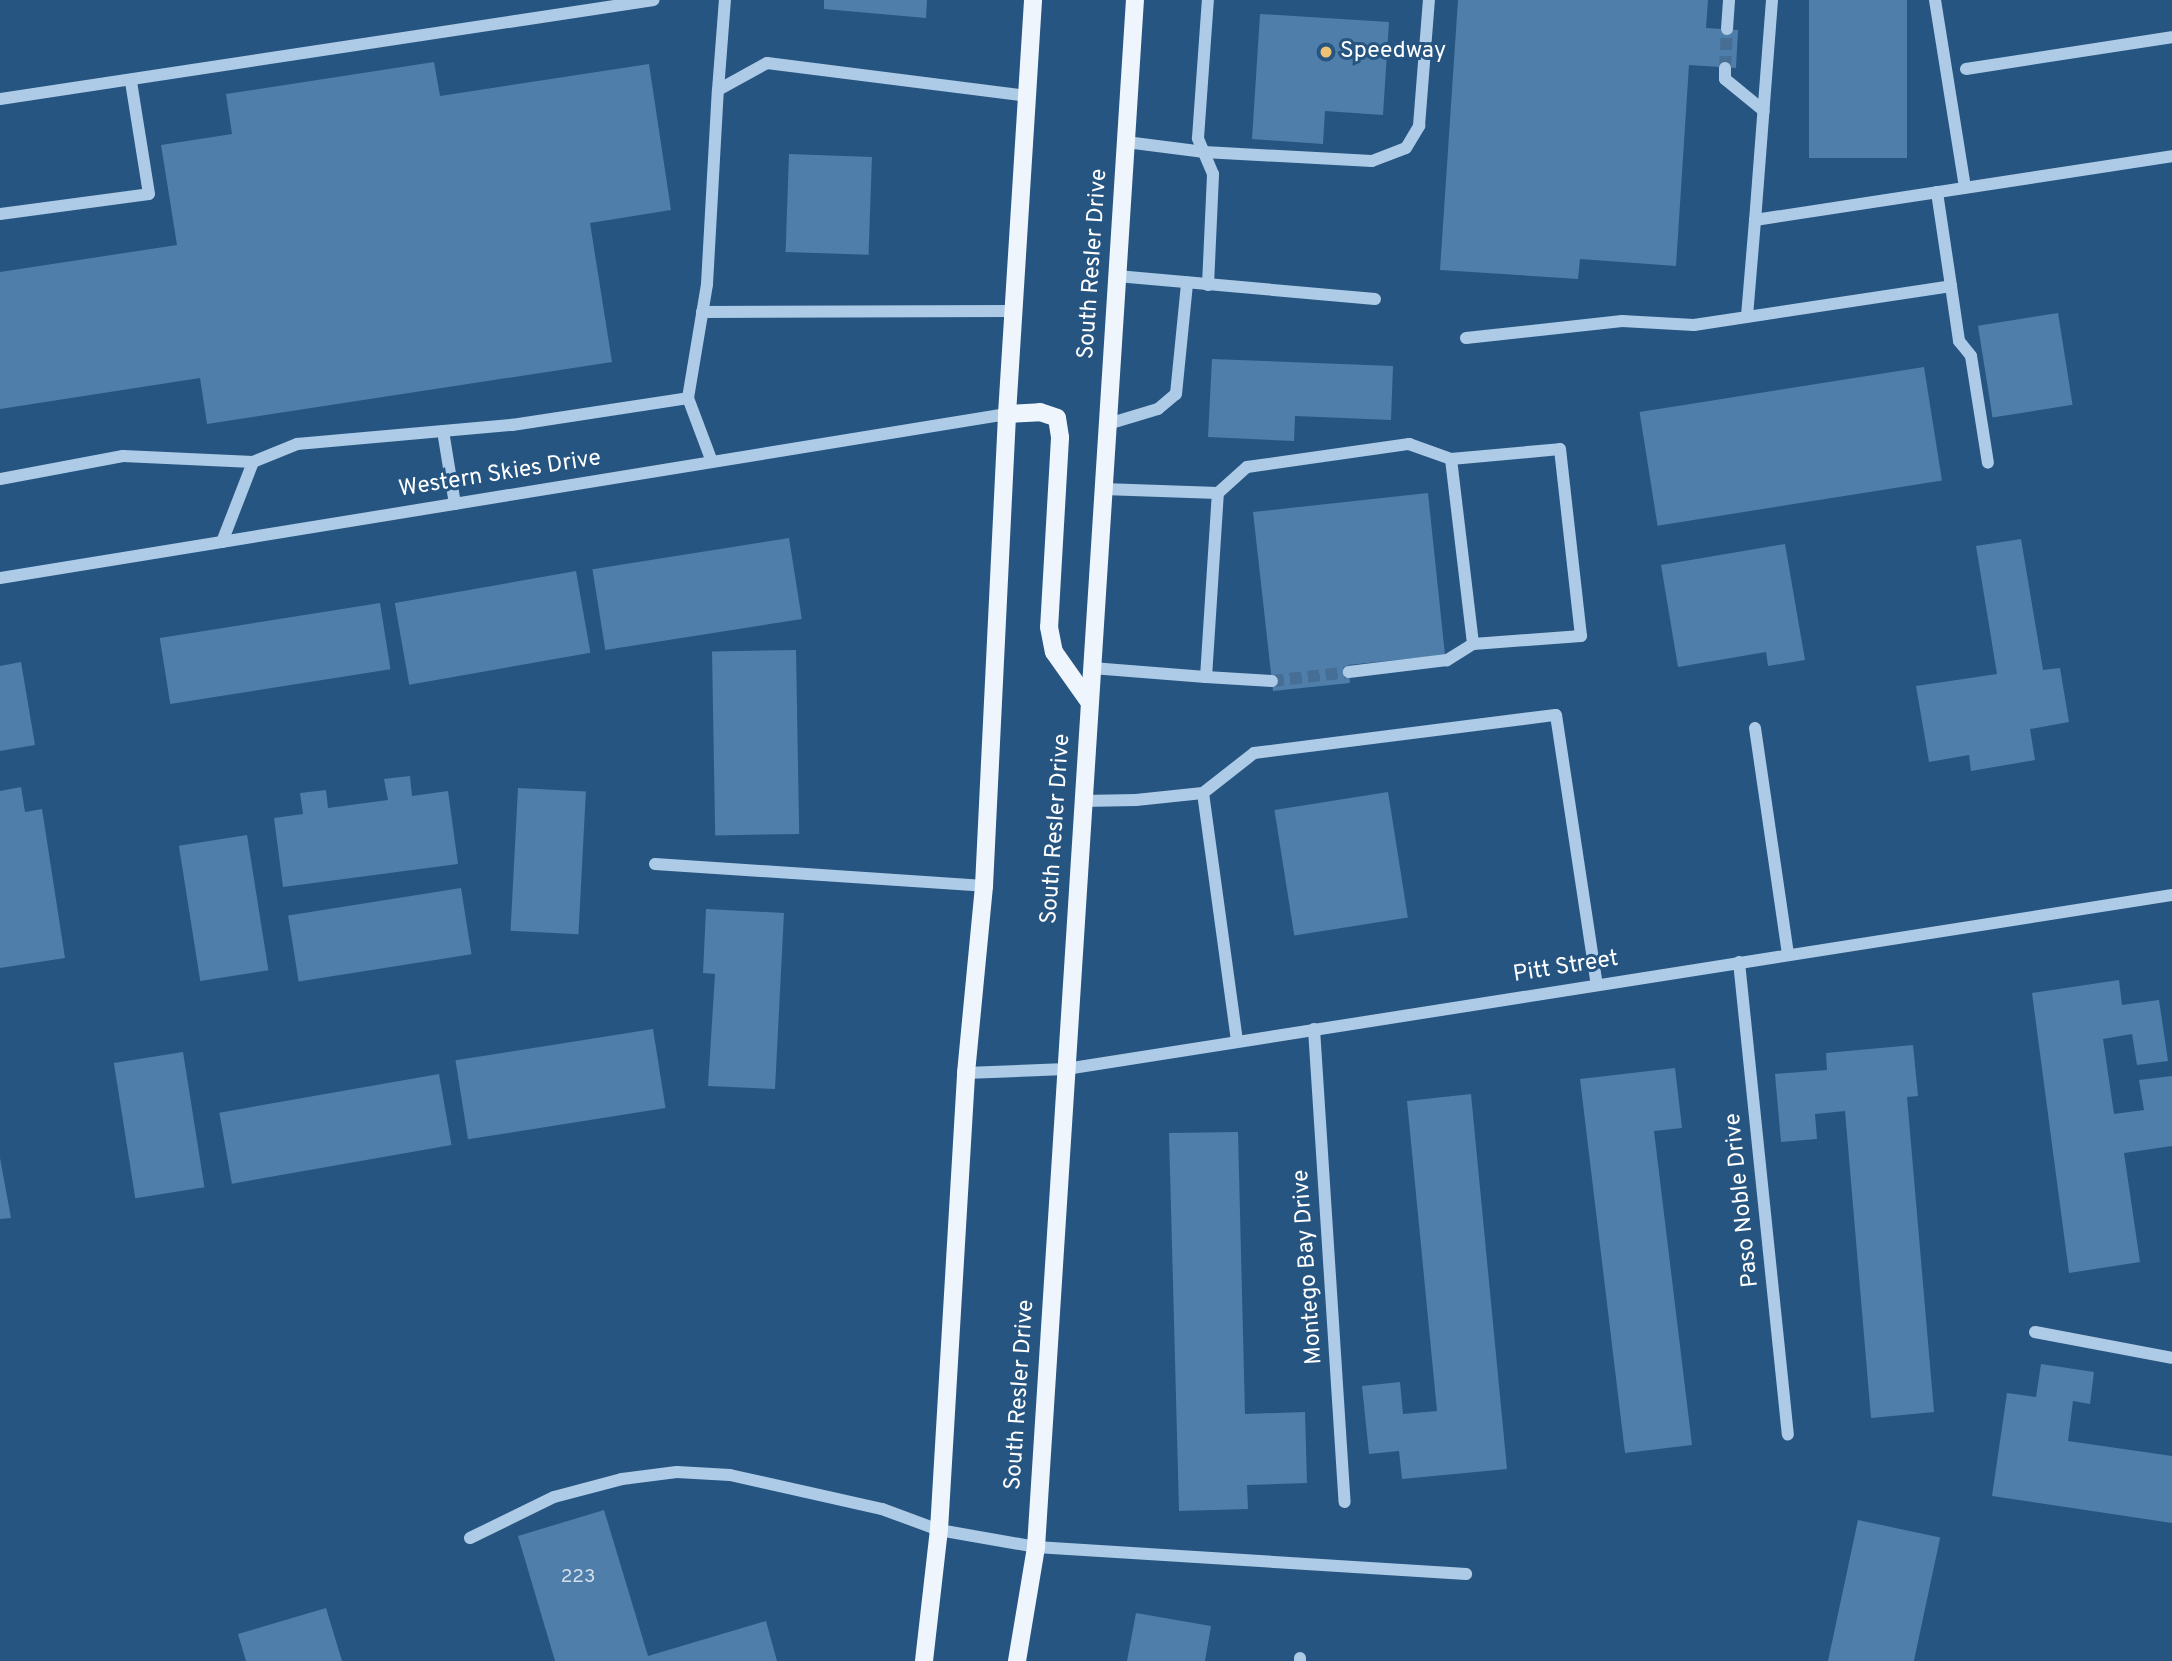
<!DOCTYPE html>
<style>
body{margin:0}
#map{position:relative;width:2172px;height:1661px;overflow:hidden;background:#265581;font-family:Overpass,sans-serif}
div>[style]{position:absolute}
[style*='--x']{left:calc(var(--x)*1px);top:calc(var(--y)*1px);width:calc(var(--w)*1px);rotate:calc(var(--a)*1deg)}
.building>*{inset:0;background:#4e7ea9;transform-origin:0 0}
.minor-tunnel>*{height:12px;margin-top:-6px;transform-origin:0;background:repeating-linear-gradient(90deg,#476e94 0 12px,transparent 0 18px)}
.minor>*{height:12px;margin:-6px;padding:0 6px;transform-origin:6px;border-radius:6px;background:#adcbe6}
.major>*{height:18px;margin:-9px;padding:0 9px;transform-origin:9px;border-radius:9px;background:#eef5fd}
.dots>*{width:19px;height:19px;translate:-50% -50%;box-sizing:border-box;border:4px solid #265581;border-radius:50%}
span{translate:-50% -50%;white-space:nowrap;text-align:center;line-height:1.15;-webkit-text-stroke:6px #265581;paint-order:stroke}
.number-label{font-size:19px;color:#d3dfea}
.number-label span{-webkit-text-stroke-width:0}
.poi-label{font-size:23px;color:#fff}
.left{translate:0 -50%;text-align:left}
.street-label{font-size:23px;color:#fff}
</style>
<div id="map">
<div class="building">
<i style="clip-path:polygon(824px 0,927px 0,926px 18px,824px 9px)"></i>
<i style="clip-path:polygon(1458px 0,1708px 0,1706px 28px,1738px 30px,1736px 68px,1689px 65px,1676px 266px,1580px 259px,1578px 279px,1440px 270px)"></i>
<i style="left:1809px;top:0;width:98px;height:158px"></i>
<i style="clip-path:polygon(1260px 14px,1389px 22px,1383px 115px,1325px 111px,1323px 144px,1252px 139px)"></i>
<i style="clip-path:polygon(434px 62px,440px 96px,649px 64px,671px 210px,590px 223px,612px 362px,207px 424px,200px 378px,0 409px,0 272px,177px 245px,161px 145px,232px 134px,226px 94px)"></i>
<i style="left:789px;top:154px;width:83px;height:98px;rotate:2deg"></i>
<i style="left:2058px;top:313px;width:93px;height:81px;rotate:81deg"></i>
<i style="clip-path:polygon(1212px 359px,1393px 366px,1391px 420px,1295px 416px,1294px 441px,1208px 437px)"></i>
<i style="left:1924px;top:367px;width:115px;height:288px;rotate:81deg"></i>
<i style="clip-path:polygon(1428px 493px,1445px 655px,1348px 665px,1350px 683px,1273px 691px,1253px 512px)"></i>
<i style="left:789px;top:538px;width:82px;height:199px;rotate:81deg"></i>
<i style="clip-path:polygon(2021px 539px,2043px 670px,2060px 668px,2069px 722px,2030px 729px,2035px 760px,1971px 771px,1969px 755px,1929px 762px,1916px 686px,1997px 674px,1976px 546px)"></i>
<i style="clip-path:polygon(1785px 544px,1805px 660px,1768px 666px,1766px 652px,1678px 667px,1661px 565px)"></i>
<i style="left:576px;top:571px;width:83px;height:184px;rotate:80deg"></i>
<i style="left:380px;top:603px;width:67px;height:223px;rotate:81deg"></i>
<i style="left:796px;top:650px;width:184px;height:84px;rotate:89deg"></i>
<i style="clip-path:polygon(21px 662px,35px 745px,0 751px,0 666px)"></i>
<i style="clip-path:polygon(410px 776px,412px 796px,448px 791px,458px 864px,283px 887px,274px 818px,303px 814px,300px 793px,326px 790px,328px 808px,388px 800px,384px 779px)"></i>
<i style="clip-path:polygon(21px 787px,25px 812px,42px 809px,65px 958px,0 968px,0 791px)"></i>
<i style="left:518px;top:788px;width:68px;height:143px;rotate:3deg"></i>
<i style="left:1388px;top:792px;width:127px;height:115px;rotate:81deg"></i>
<i style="left:247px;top:835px;width:137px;height:69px;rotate:81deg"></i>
<i style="left:461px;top:888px;width:67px;height:175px;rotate:81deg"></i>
<i style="clip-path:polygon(706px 909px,784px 913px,775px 1089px,708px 1086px,715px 974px,703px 973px)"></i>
<i style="clip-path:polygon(2119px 980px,2122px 1005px,2159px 1000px,2168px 1061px,2137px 1065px,2132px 1034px,2103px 1039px,2114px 1114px,2144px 1110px,2139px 1080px,2172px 1076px,2172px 1146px,2124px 1153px,2140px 1262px,2069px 1273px,2032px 993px)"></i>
<i style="left:653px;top:1029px;width:80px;height:200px;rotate:81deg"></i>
<i style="clip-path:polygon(1913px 1045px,1918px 1096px,1907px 1097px,1934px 1412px,1871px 1418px,1845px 1111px,1815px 1114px,1817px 1139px,1781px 1142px,1775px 1074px,1827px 1070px,1826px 1053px)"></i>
<i style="left:183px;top:1052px;width:137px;height:70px;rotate:81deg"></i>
<i style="clip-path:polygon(1675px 1068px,1682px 1128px,1654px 1131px,1692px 1445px,1625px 1453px,1580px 1079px)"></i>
<i style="left:439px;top:1074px;width:72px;height:223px;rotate:80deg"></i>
<i style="clip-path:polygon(1471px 1094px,1507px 1469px,1402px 1479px,1399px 1451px,1369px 1454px,1362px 1386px,1400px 1382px,1403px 1414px,1437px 1411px,1407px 1101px)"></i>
<i style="clip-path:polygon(1238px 1132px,1245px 1414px,1305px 1412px,1307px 1483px,1247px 1485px,1248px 1509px,1179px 1511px,1169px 1133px)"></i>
<i style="clip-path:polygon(0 1158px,11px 1218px,0 1219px)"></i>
<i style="clip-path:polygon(2041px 1364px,2094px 1372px,2090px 1404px,2073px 1401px,2068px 1441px,2172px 1456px,2172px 1523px,1992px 1496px,2007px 1393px,2036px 1397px)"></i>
<i style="clip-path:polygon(604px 1510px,648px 1656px,766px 1621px,777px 1661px,555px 1661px,518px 1536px)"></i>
<i style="left:1858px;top:1520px;width:84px;height:144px;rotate:12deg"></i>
<i style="clip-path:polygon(326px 1608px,342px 1661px,246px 1661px,238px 1634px)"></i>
<i style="clip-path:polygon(1136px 1613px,1211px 1626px,1205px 1661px,1127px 1661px)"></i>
</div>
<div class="minor-tunnel">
<i style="--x:1725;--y:68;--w:39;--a:-87"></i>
<i style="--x:1272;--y:681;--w:78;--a:-6.7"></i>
</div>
<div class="minor">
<i style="--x:1772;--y:0;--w:221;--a:94.4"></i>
<i style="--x:1755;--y:220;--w:422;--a:-8.7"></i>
<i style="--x:1935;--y:0;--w:190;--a:80.9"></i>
<i style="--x:1727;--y:29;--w:29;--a:-86"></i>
<i style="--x:1725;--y:68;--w:11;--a:90"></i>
<i style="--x:1725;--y:79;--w:50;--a:39.4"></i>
<i style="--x:1966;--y:69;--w:208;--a:-8.8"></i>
<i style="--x:718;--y:90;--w:90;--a:-85.6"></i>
<i style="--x:0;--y:99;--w:661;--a:-8.61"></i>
<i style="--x:1126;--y:142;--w:79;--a:7.3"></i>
<i style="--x:1204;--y:152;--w:168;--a:3.1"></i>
<i style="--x:1372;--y:161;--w:36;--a:-21"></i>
<i style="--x:1406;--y:148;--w:26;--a:-59"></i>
<i style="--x:1419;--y:126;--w:126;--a:-85.5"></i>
<i style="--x:0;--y:214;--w:150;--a:-7.6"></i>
<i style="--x:149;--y:194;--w:114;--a:-99.1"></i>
<i style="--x:1117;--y:276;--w:259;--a:5.1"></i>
<i style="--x:1208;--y:285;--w:111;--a:-87.4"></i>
<i style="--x:1213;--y:174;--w:39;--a:-113"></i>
<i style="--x:1198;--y:138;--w:138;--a:-85.9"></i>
<i style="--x:1951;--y:286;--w:56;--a:81.7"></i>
<i style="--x:1959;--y:341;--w:19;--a:51"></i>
<i style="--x:1971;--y:356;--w:108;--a:81"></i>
<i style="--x:702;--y:312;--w:311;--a:-0.2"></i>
<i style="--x:1747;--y:316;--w:96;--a:-85.2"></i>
<i style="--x:1466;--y:338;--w:157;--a:-6.2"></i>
<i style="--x:1622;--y:321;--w:72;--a:3.2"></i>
<i style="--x:1694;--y:325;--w:260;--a:-8.6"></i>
<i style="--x:1951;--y:286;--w:95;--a:-98.5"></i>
<i style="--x:688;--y:398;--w:116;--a:-80.5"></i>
<i style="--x:707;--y:284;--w:194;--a:-86.8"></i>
<i style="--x:718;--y:90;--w:56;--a:-28.9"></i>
<i style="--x:767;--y:63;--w:262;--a:7.2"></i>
<i style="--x:1108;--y:424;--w:52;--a:-16.7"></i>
<i style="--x:1158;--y:409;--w:23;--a:-40"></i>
<i style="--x:1176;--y:394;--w:112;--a:-84.3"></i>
<i style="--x:443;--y:431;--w:74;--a:80.7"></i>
<i style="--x:1451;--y:459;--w:186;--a:83.2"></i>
<i style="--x:0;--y:479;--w:125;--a:-10.6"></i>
<i style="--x:123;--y:456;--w:130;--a:2.6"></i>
<i style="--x:1103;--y:489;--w:115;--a:2"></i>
<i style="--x:222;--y:542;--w:86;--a:-68.8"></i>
<i style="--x:253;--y:462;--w:48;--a:-22.2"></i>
<i style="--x:297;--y:444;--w:216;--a:-5.1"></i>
<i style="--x:512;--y:425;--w:178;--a:-8.7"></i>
<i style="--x:688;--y:398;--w:68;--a:69.4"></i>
<i style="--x:0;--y:578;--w:1020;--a:-9.25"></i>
<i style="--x:1092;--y:668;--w:114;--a:4.5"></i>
<i style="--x:1206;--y:677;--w:184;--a:-86.3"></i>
<i style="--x:1218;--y:493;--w:39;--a:-42"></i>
<i style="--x:1247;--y:467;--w:164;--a:-8.1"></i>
<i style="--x:1409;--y:444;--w:45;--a:19.7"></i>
<i style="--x:1451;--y:459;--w:109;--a:-5.2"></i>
<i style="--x:1560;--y:449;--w:188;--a:83.6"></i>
<i style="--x:1581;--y:636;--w:108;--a:175.8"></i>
<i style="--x:1473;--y:644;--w:31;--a:148"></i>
<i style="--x:1447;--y:660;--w:99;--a:173"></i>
<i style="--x:1206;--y:677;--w:66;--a:3.5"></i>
<i style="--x:1755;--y:728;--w:228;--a:81.7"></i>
<i style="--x:1082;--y:801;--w:54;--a:-1.1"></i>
<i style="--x:1136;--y:800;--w:67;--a:-6"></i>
<i style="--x:655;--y:864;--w:330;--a:3.8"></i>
<i style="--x:1739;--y:962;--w:475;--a:84.1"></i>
<i style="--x:1314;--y:1029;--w:474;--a:86.3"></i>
<i style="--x:1237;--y:1041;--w:250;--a:-97.8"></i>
<i style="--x:1203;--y:793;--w:65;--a:-38.1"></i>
<i style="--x:1254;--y:753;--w:304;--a:-7.2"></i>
<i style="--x:1556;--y:715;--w:273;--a:81.4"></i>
<i style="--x:966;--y:1073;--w:100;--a:-2.3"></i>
<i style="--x:1066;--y:1069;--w:1120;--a:-8.94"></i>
<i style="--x:2035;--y:1332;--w:139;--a:10.7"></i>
<i style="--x:470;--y:1538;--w:93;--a:-26"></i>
<i style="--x:554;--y:1497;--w:70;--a:-14.8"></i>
<i style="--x:622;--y:1479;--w:55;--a:-7.3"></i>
<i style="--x:677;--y:1472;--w:53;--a:3.2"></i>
<i style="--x:730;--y:1475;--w:156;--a:12.6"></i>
<i style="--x:882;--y:1509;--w:61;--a:20.2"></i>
<i style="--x:939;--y:1530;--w:98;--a:9.9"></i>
<i style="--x:1036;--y:1547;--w:431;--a:3.6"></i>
<i style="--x:1300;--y:1661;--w:3;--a:-90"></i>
</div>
<div class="major">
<i style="--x:1007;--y:414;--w:33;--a:-3"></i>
<i style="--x:1040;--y:412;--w:18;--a:19"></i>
<i style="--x:1057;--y:418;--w:20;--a:81"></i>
<i style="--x:1060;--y:438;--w:189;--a:93.3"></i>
<i style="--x:1049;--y:627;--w:25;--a:79"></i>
<i style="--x:1054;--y:652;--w:62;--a:54.8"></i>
<i style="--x:924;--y:1661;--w:132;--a:-83.5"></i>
<i style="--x:939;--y:1530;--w:458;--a:-86.6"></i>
<i style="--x:966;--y:1073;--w:188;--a:-84.5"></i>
<i style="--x:984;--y:886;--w:473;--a:-87.2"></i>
<i style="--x:1007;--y:414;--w:415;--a:-86.4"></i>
<i style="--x:1017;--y:1661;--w:116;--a:-80.5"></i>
<i style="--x:1036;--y:1547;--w:1550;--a:-86.34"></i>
</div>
<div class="dots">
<i style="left:1326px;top:52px;background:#efc172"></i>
</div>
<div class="number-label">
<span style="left:578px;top:1578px">223</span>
</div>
<div class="poi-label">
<span class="left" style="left:1340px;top:52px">Speedway</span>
</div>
<div class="street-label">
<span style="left:1094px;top:264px;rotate:-86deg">South Resler Drive</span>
<span style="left:500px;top:475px;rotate:-9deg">Western Skies Drive</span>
<span style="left:1057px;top:829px;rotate:-86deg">South Resler Drive</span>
<span style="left:1566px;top:968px;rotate:-9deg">Pitt Street</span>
<span style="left:1743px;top:1200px;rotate:-96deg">Paso Noble Drive</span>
<span style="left:1309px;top:1267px;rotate:-94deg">Montego Bay Drive</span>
<span style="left:1021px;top:1395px;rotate:-86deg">South Resler Drive</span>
</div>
</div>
